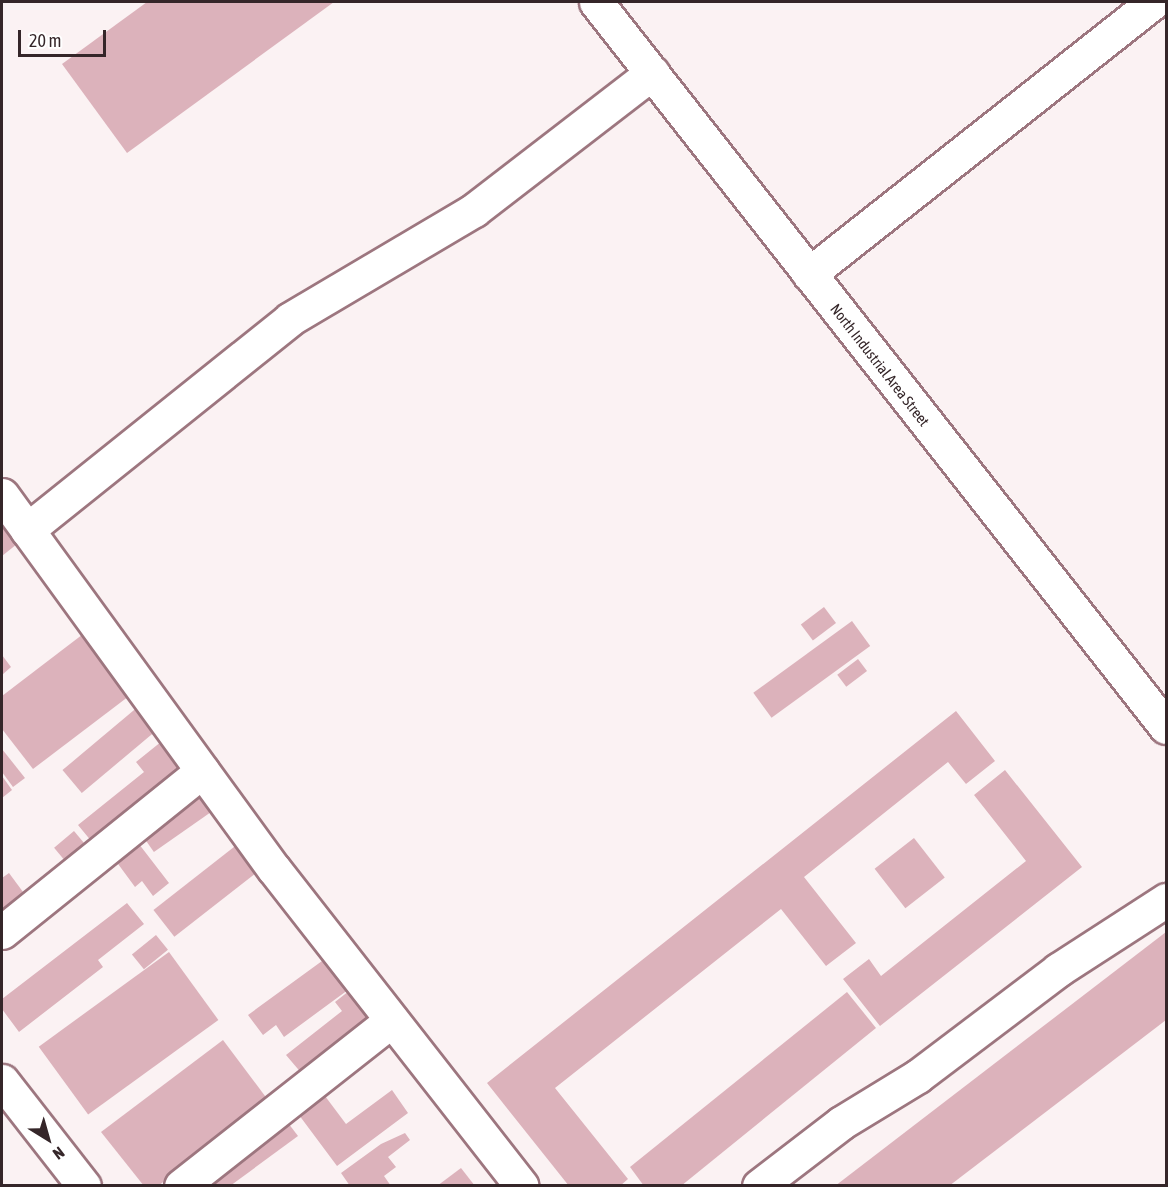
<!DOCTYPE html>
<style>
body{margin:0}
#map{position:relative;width:1168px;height:1187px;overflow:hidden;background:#fbf2f3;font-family:"Asap Condensed",sans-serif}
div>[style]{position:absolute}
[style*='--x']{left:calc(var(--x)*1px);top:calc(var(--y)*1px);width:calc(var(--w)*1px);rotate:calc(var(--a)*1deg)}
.building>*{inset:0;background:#dcb2bb;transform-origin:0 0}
.roads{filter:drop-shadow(2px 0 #9d767f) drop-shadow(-2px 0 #9d767f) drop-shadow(0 2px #9d767f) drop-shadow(0 -2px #9d767f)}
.minor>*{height:33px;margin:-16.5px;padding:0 16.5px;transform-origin:16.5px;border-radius:16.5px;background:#fff}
.major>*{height:33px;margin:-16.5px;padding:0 16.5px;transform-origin:16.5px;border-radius:16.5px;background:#fff}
span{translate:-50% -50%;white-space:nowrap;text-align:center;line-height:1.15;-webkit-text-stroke:4.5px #fff;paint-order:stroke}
.street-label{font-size:15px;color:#352629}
.frame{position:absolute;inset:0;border:3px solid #352629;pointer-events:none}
.north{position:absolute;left:18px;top:1109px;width:60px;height:60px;-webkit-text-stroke:4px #fff;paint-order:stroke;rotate:143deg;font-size:16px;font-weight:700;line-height:24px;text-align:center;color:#352629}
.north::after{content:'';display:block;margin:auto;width:21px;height:27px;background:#352629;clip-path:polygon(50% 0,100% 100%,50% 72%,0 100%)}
.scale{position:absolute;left:18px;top:30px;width:88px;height:27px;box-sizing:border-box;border:3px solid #352629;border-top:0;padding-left:8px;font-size:18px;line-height:21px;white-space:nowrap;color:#352629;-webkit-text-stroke:4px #fff;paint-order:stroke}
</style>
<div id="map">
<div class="building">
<i style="clip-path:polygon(147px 2px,334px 2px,127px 153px,62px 64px)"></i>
<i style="clip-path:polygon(2px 524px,17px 544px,2px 556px)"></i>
<i style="left:824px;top:607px;width:20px;height:29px;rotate:53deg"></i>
<i style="left:852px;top:621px;width:31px;height:122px;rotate:54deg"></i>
<i style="clip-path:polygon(91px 628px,137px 690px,33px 769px,2px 729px,2px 696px)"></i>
<i style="clip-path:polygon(2px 655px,11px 667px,2px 675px)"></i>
<i style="left:858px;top:659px;width:15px;height:26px;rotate:53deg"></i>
<i style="left:146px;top:700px;width:30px;height:109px;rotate:50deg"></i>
<i style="clip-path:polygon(956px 711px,995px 761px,966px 784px,948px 762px,804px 877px,856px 943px,826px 966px,781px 909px,555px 1088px,628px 1179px,620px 1186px,569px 1186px,487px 1083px)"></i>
<i style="clip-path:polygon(172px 733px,199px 766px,97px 848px,78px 825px,144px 772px,136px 762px)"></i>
<i style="clip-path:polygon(2px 749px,25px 778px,13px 787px,2px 772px)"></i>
<i style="clip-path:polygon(1005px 770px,1082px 867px,880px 1026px,843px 979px,869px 959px,881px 976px,1026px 861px,974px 795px)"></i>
<i style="clip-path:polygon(2px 776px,12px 790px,2px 798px)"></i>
<i style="left:205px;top:782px;width:28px;height:82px;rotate:55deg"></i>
<i style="left:74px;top:831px;width:26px;height:26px;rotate:50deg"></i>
<i style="clip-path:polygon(132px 835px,169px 883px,153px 896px,142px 881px,135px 887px,110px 853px)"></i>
<i style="left:248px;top:836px;width:34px;height:120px;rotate:52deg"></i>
<i style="left:914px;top:838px;width:50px;height:50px;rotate:52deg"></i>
<i style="clip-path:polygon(9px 873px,26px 896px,2px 914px,2px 878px)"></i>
<i style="clip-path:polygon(127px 903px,144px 924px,98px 960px,103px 967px,19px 1032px,2px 1009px,2px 999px)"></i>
<i style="clip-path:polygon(1166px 932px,1166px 1020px,949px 1186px,835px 1186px)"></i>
<i style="left:156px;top:935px;width:19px;height:31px;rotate:51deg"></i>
<i style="left:169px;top:952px;width:84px;height:161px;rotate:54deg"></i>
<i style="clip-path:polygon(333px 953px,356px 984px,284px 1037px,276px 1025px,263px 1035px,248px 1015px)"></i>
<i style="clip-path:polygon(354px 987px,377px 1015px,303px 1075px,286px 1055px,342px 1011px,335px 1002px)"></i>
<i style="clip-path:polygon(847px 992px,876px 1028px,681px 1186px,644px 1186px,630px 1167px)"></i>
<i style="clip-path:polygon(223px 1040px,268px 1100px,158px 1186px,144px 1186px,101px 1132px)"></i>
<i style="clip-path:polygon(392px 1090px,408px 1113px,337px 1166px,299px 1115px,325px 1096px,346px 1124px)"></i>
<i style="clip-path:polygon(282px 1115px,298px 1136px,230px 1186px,185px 1186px)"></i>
<i style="clip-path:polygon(405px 1133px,410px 1140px,388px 1157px,396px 1167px,384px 1176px,391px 1186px,350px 1186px,341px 1173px,381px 1144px)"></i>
<i style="clip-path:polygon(461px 1168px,475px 1186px,437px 1186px)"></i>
</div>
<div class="roads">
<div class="minor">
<i style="--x:809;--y:274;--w:439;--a:-38.3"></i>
<i style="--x:2;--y:495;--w:462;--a:54"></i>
<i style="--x:274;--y:869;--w:402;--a:52"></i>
<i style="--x:27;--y:530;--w:337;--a:-38.7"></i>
<i style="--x:290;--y:319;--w:214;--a:-30.6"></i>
<i style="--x:474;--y:210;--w:225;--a:-37.6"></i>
<i style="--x:2;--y:932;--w:257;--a:-38.8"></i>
<i style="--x:2;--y:1081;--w:133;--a:52"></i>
<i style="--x:181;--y:1186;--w:268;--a:-38.2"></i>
<i style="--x:759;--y:1186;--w:103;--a:-37.5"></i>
<i style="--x:841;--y:1123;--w:90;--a:-31.4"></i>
<i style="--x:918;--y:1076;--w:176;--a:-37.1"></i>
<i style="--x:1058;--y:970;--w:129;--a:-32.9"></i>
</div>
<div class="major">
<i style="--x:596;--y:2;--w:922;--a:51.83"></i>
</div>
</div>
<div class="street-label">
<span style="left:880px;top:365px;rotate:52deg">North Industrial Area Street</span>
</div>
<div class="frame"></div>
<div class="north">N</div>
<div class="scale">20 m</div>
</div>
